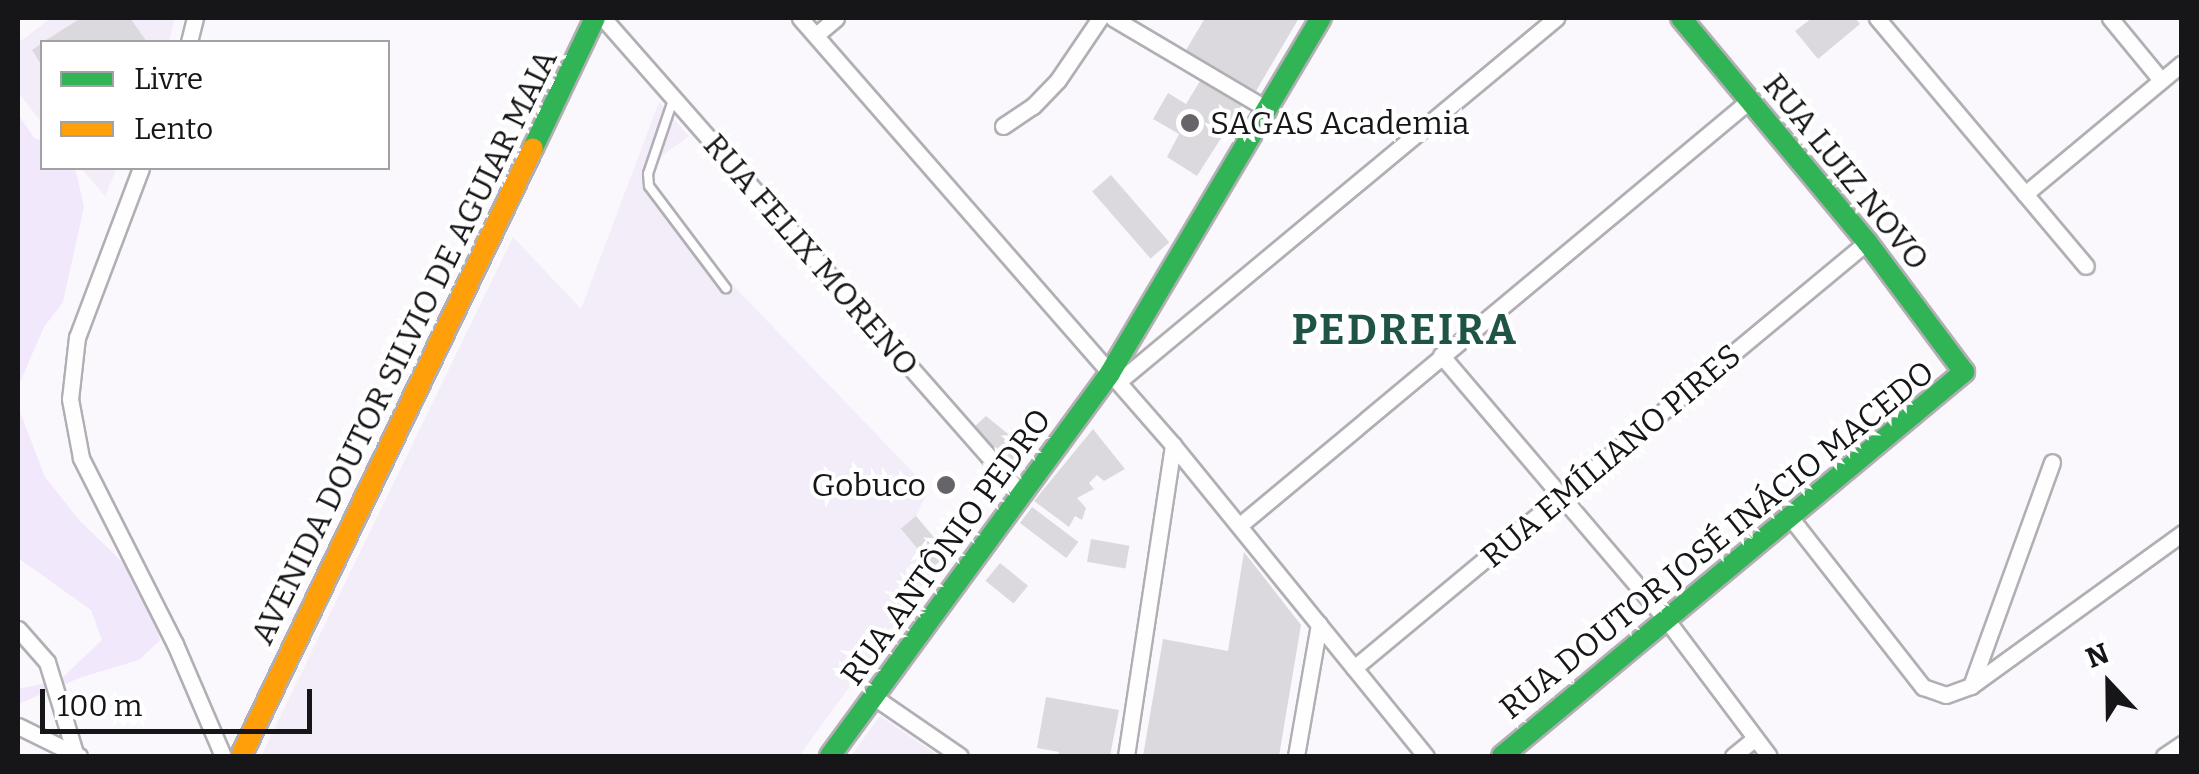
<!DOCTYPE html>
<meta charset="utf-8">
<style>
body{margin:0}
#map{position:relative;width:2199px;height:774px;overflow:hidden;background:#faf8fd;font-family:Bitter,serif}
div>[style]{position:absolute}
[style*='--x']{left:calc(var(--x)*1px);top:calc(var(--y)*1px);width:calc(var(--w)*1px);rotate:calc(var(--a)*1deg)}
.built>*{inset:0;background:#f2edf9}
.green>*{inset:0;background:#f1e8fc}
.building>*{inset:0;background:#dbd9dd;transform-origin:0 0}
.roads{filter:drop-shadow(2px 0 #b1afb4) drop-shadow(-2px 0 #b1afb4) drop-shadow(0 2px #b1afb4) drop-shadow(0 -2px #b1afb4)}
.lane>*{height:8px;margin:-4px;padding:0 4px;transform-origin:4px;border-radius:4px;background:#fefeff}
.street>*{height:15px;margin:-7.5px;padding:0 7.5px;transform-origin:7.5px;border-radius:7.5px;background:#fefeff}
.fast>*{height:20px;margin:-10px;padding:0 10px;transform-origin:10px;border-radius:10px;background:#30b455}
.slow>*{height:20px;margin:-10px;padding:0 10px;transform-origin:10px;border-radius:10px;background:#ff9f0a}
.dots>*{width:28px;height:28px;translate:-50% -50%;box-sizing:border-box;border:5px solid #fff;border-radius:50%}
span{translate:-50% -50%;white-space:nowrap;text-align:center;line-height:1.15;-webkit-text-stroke:8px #fff;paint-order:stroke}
.poi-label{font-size:32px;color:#161518}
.left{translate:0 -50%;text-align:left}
.right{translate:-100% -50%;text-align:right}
.street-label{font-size:32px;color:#161518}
.district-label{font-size:42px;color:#1f5345;font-weight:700;letter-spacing:2.5px}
.frame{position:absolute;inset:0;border:20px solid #161518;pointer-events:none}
.legend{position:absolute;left:40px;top:40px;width:350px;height:130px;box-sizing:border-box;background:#fff;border:2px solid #a2a1a3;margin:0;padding:12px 18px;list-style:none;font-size:30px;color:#161518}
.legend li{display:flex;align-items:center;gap:20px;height:50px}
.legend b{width:50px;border:2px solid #a2a1a3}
.north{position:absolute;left:2059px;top:634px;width:100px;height:100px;-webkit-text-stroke:8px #fff;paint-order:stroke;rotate:338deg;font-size:28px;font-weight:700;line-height:40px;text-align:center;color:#161518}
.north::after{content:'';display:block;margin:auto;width:35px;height:45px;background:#161518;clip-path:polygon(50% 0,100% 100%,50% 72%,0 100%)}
.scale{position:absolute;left:40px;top:689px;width:272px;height:45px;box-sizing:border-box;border:5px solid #161518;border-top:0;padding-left:12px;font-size:30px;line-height:35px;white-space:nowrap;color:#161518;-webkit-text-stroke:8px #fff;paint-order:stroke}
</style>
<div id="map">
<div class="built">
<i style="clip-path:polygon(51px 18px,175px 18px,169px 42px,42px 42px,42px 123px,18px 92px,18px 43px)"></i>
<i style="clip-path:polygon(659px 102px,689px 136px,663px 155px,652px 174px,657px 195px,727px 279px,929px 489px,916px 516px,901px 530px,935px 570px,799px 756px,261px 756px,513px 237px,581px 309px)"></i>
<i style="clip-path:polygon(81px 168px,117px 168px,105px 196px)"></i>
<i style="clip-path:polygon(880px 716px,939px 756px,851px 756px)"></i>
</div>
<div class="green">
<i style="clip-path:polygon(18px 114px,34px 138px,42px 141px,42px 168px,75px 168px,84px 207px,63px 302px,44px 327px,20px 382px,20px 412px,45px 477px,80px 521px,144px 583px,160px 640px,139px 660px,82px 677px,18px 704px,18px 689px,60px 680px,102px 640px,91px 610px,18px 558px)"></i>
</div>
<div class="building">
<i style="clip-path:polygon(81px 18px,130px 18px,147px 42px,43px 42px)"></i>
<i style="clip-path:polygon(1205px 18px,1299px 18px,1256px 91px,1186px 50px)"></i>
<i style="clip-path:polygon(1812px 18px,1855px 18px,1860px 24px,1818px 59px,1795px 31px)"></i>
<i style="clip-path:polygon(42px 43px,42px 66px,32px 50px)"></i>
<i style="clip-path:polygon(1200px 81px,1242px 105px,1197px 176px,1167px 157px,1179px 134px,1153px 119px,1168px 93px,1186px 104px)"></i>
<i style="left:1111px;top:175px;width:89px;height:25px;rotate:49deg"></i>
<i style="clip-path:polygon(986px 416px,1028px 450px,1015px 465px,1004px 463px,974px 427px)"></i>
<i style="clip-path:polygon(1093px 429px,1125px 469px,1104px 481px,1097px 475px,1089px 483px,1094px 489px,1077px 498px,1086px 508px,1082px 520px,1075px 516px,1069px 527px,1034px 501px)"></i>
<i style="left:1032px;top:507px;width:58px;height:20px;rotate:37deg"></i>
<i style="left:916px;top:516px;width:50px;height:20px;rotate:50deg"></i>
<i style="left:1091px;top:539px;width:39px;height:23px;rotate:10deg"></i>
<i style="clip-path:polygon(1244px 552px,1301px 625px,1279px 756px,1143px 756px,1163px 639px,1228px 651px)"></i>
<i style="left:1000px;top:563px;width:36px;height:23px;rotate:39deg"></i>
<i style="clip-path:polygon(1046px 697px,1119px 710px,1110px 756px,1058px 756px,1059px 752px,1037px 748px)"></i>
</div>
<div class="roads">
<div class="lane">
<i style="--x:673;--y:100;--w:78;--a:108.7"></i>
<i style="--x:648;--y:174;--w:12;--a:85"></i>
<i style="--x:649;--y:186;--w:128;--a:53"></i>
</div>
<div class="street">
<i style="--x:603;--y:18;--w:631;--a:48.66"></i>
<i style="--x:800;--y:18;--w:567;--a:48.86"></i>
<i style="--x:1173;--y:445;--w:401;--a:50.9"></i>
<i style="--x:1113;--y:18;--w:177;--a:30.6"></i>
<i style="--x:1877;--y:18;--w:324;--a:49.9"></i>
<i style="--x:2110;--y:18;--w:80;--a:50.6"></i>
<i style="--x:816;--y:35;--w:26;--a:-40"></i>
<i style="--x:189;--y:42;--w:25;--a:-76"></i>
<i style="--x:1003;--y:126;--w:36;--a:-34"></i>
<i style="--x:1033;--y:106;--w:36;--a:-46"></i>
<i style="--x:1058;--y:80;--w:75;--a:-55.9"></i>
<i style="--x:141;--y:168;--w:181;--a:110.7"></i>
<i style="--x:77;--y:337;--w:62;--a:96.4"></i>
<i style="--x:70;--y:399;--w:60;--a:79.4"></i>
<i style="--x:81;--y:458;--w:208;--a:63.2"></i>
<i style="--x:175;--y:644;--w:122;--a:66.8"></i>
<i style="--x:2025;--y:194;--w:204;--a:-39.8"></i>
<i style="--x:1441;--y:355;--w:347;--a:49.6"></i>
<i style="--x:1666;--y:619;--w:171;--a:53.1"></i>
<i style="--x:1118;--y:382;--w:570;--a:-39.73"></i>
<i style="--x:1790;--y:517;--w:216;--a:52"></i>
<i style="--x:1923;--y:687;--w:24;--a:19"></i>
<i style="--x:1946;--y:695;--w:27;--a:-20"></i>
<i style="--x:1971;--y:686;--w:261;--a:-35.9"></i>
<i style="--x:1240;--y:525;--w:664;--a:-39.81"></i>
<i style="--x:18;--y:629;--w:44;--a:48.7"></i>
<i style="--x:47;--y:662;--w:95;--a:72.9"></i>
<i style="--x:1354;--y:668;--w:667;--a:-39.71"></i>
<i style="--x:1971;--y:686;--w:238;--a:-70.1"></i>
<i style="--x:874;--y:697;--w:104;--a:34.5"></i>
<i style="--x:18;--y:726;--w:68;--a:26.2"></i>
<i style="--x:1126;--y:756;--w:315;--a:-81.4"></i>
<i style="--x:1296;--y:756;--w:134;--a:-80.1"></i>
<i style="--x:1733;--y:756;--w:28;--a:-39"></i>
<i style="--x:2164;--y:756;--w:22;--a:-34"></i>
</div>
<div class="fast">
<i style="--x:533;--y:148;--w:144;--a:-64.5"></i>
<i style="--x:830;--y:756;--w:474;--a:-53.8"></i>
<i style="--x:1110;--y:373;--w:413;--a:-59.3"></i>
<i style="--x:1502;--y:756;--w:601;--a:-39.73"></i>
<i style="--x:1964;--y:372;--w:162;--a:-126.7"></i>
<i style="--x:1867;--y:242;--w:291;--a:-129.7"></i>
</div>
<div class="slow">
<i style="--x:241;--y:756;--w:674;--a:-64.35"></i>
</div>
</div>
<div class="dots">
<i style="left:1190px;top:123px;background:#666468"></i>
<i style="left:946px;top:485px;background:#666468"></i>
</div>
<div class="poi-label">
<span class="left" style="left:1210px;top:123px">SAGAS Academia</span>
<span class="right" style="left:926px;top:485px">Gobuco</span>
</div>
<div class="street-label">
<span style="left:1846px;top:172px;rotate:51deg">RUA LUIZ NOVO</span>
<span style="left:811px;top:255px;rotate:49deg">RUA FELIX MORENO</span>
<span style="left:404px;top:347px;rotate:-64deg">AVENIDA DOUTOR SILVIO DE AGUIAR MAIA</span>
<span style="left:1611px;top:456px;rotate:-40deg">RUA EMÍLIANO PIRES</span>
<span style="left:1717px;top:540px;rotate:-39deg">RUA DOUTOR JOSÉ INÁCIO MACEDO</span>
<span style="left:946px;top:547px;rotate:-54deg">RUA ANTÔNIO PEDRO</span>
</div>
<div class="district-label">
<span style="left:1405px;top:330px">PEDREIRA</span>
</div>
<div class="frame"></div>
<ul class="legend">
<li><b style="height:12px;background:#30b455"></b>Livre</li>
<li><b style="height:12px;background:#ff9f0a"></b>Lento</li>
</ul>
<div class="north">N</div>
<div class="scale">100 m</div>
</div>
